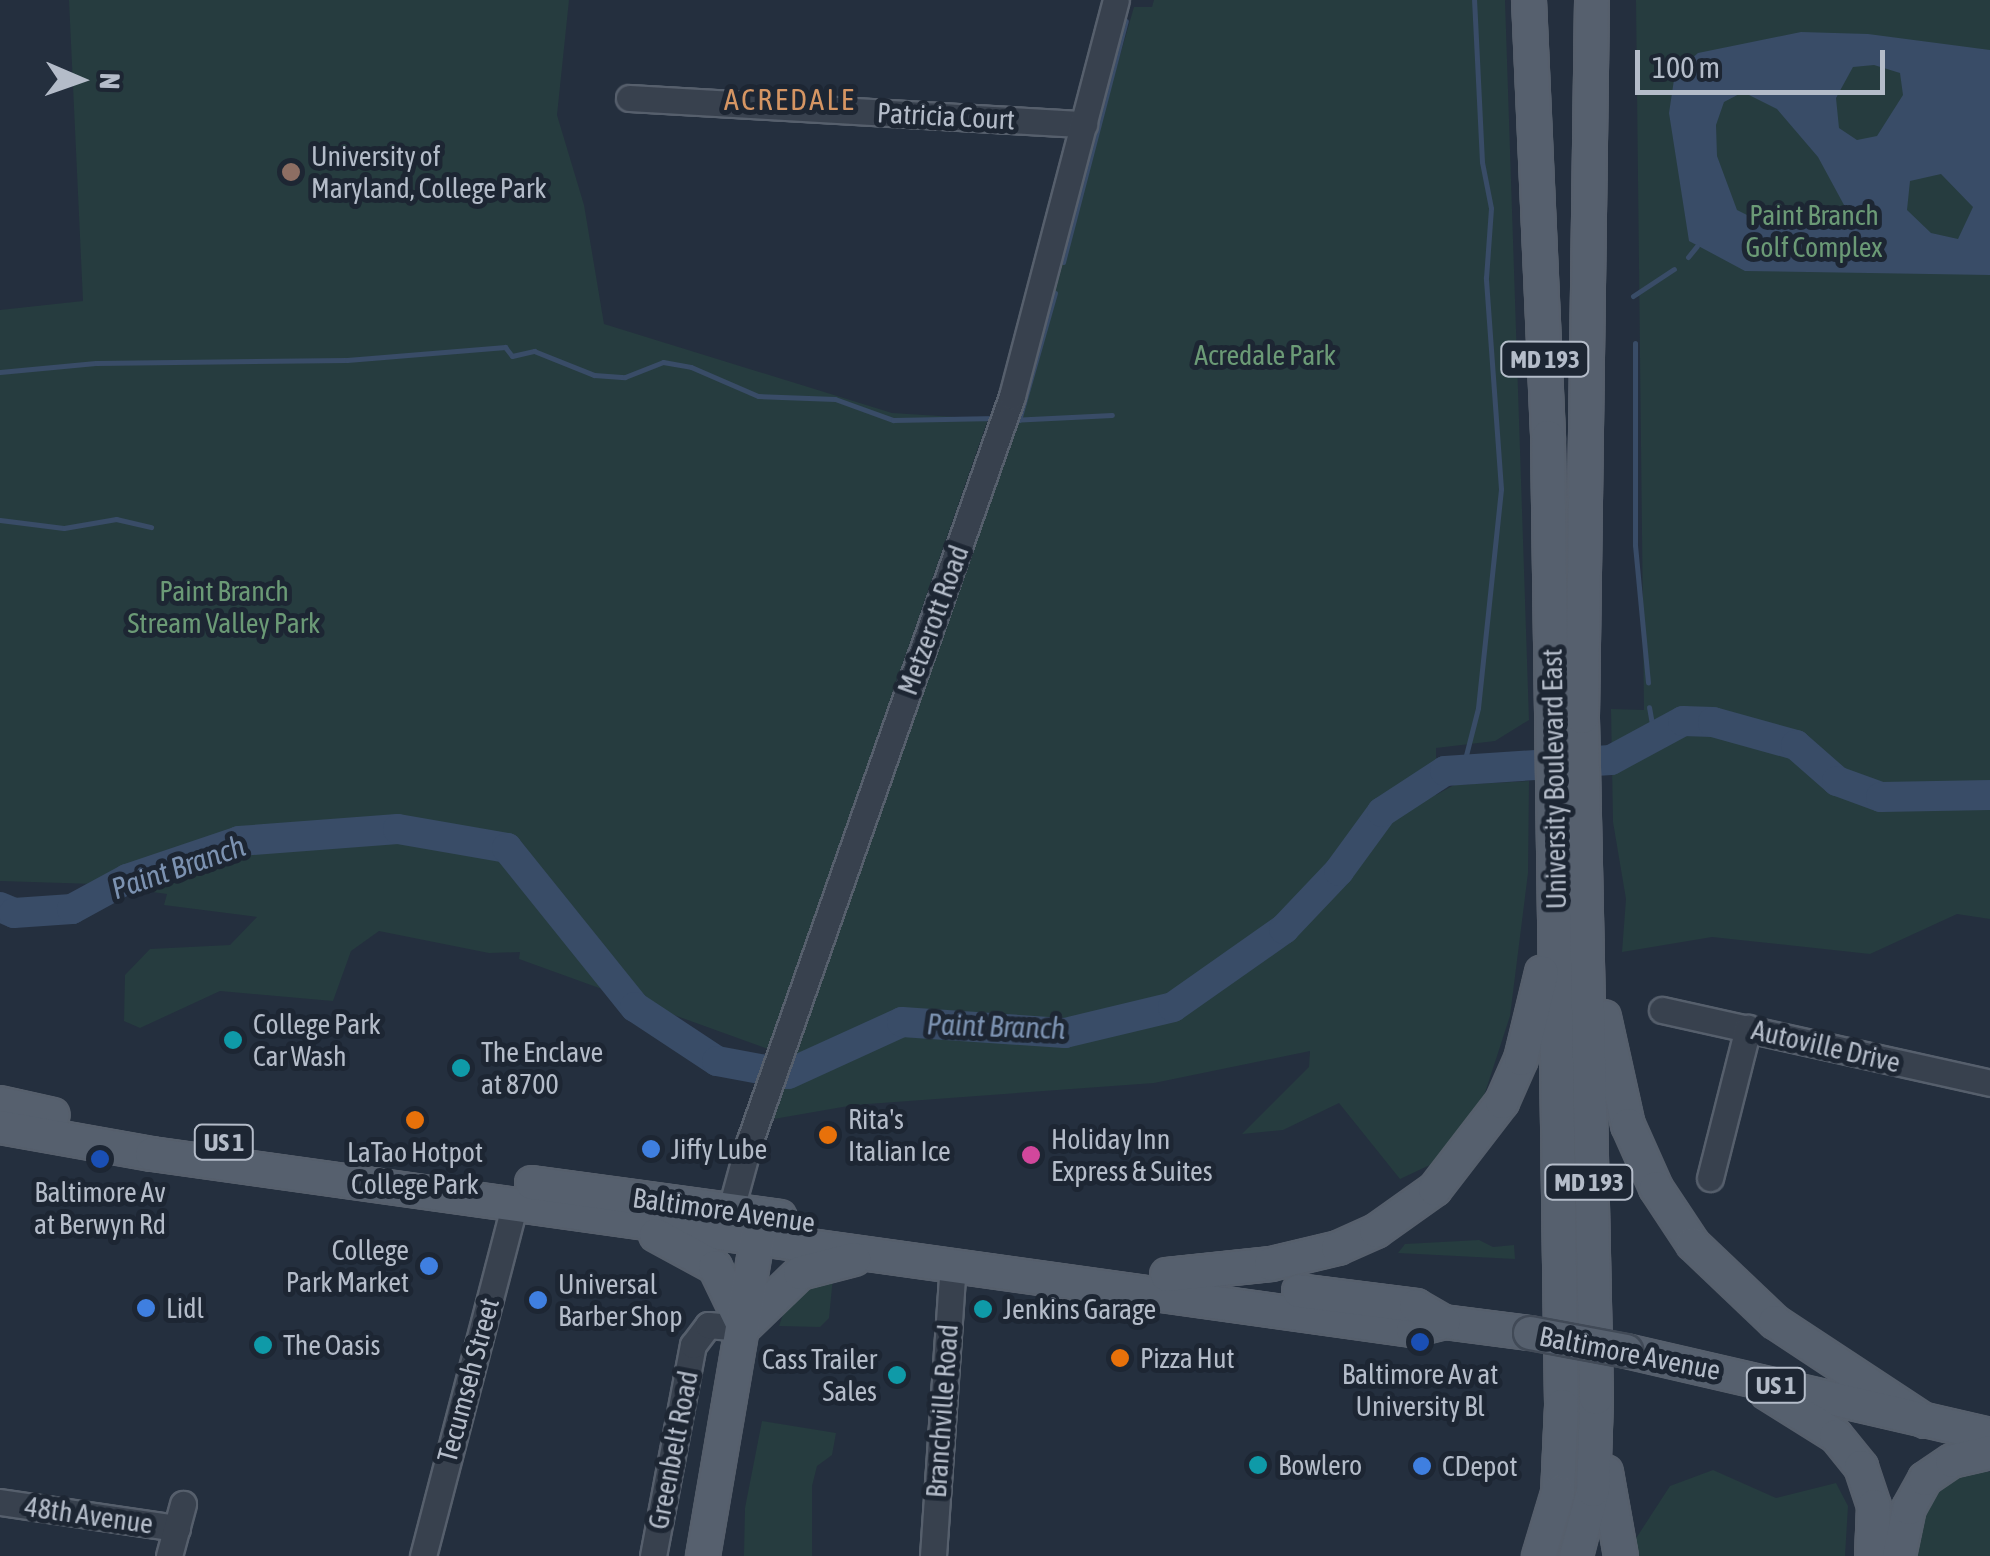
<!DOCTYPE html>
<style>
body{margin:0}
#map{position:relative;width:1990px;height:1556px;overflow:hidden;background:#242f3e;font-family:"Asap Condensed",sans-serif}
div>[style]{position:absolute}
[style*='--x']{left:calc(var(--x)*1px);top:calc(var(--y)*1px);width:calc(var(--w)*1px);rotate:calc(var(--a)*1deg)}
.green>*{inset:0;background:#263c3f}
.water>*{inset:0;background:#394c67}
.stream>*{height:5px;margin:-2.5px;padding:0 2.5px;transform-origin:2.5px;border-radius:2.5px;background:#394c67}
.river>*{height:30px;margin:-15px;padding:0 15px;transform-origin:15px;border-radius:15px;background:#394c67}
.roads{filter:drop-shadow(2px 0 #565f6c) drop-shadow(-2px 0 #565f6c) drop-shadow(0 2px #565f6c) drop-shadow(0 -2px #565f6c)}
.minor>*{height:25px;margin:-12.5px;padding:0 12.5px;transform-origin:12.5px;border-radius:12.5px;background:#38414e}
.major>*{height:32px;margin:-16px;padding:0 16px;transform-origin:16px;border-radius:16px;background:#56606e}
.bridges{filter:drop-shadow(2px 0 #414a57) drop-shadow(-2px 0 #414a57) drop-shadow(0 2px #414a57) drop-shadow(0 -2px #414a57)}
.major-bridge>*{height:32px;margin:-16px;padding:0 16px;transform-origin:16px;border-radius:16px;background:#56606e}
.dots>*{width:28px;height:28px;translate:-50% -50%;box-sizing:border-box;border:5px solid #1d2633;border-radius:50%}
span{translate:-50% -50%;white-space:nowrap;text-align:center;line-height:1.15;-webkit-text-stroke:10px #1d2633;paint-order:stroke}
.shield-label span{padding:2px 8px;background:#1d2633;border:2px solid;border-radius:8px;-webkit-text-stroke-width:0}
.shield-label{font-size:25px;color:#b4bcc9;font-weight:700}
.street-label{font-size:28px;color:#b4bcc9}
.poi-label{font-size:28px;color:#b4bcc9}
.left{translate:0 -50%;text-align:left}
.right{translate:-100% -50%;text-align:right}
.park-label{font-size:28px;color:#6b9a76}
.neighbourhood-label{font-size:30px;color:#d59563;letter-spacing:2.5px}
.water-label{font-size:30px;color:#7c92b1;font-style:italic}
.north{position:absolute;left:30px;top:30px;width:100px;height:100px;-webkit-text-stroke:8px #1d2633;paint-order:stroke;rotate:92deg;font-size:28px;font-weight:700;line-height:40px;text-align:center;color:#b4bcc9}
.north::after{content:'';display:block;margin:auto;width:35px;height:45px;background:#b4bcc9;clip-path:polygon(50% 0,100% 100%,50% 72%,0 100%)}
.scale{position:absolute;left:1635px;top:50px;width:250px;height:45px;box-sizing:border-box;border:5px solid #b4bcc9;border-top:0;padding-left:12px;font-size:30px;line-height:35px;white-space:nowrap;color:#b4bcc9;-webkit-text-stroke:8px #1d2633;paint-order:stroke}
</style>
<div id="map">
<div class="green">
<i style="clip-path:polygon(69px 0,569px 0,557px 115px,584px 205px,604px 324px,892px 413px,988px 419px,768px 1049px,519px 959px,520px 952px,489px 953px,379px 931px,351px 951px,333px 1001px,220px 991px,140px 1028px,124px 1021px,125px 975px,150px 949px,230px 945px,257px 917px,164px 905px,167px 894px,95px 884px,0 881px,0 310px,83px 301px)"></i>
<i style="clip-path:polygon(1154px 0,1505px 0,1529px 720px,1495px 741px,1436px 748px,1436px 795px,1454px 785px,1529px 781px,1528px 873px,1510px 1016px,1483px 1099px,1432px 1164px,1400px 1179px,1339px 1103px,1283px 1130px,1242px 1134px,1309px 1067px,1310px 1051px,1154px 1083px,854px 1105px,768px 1120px,1035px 349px,1134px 7px,1152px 7px)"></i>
<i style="clip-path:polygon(1636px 0,1990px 0,1990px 919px,1957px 914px,1870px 954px,1712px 937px,1622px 952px,1626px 899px,1613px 822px,1611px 709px,1644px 710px)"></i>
<i style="clip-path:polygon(1479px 1240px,1493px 1247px,1514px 1245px,1515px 1259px,1398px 1253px,1405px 1244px)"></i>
<i style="clip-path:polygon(833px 1277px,829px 1318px,820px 1327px,779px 1326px,786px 1306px,810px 1285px)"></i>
<i style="clip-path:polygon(762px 1421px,836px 1433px,832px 1455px,817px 1466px,812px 1486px,812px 1556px,744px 1556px,745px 1508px)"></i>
<i style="clip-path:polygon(1966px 1469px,1990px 1472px,1990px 1556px,1912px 1556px,1925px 1501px,1939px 1481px)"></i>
<i style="clip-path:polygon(1713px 1470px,1776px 1498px,1836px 1483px,1848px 1506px,1845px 1556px,1639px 1556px,1633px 1543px,1670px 1486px)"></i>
</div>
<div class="water">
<i style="clip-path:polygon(evenodd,1801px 32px,1868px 34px,1990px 50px,1990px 275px,1745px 271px,1689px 241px,1669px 113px,1675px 73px,1698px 53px,1801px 32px,1874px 65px,1900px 73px,1903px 95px,1877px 136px,1857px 140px,1839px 128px,1836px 98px,1853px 67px,1874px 65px,1801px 32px,1743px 92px,1777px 109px,1818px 157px,1844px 205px,1837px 223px,1771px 227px,1737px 210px,1717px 156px,1716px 125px,1724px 102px,1743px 92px,1801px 32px,1941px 174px,1973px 207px,1958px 239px,1931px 233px,1907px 210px,1910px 181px,1941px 174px)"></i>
</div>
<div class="stream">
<i style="--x:1688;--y:257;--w:14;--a:-51"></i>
<i style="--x:1063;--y:262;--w:249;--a:-75.4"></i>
<i style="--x:1633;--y:296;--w:49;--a:-33.4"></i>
<i style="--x:1635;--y:343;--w:202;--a:90"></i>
<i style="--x:1635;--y:545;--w:138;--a:84.6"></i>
<i style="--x:0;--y:372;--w:96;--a:-5.4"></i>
<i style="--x:96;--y:363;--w:251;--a:-0.7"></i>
<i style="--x:347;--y:360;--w:159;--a:-4.7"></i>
<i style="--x:505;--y:347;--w:11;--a:52"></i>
<i style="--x:512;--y:356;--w:23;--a:-13"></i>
<i style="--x:534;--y:351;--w:65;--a:21.8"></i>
<i style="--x:594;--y:375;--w:31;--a:4"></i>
<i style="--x:625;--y:377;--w:41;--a:-21.5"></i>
<i style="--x:663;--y:362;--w:28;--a:10"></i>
<i style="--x:691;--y:367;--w:73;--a:23.4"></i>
<i style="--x:758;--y:396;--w:77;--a:2.2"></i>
<i style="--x:835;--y:399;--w:62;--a:19.9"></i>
<i style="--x:893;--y:420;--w:104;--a:-1.1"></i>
<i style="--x:1012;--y:420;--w:100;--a:-2.9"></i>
<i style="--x:1019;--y:420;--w:132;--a:-74.2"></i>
<i style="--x:0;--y:520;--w:64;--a:7.1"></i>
<i style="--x:64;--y:528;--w:53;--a:-9.8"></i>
<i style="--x:116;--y:519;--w:36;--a:13"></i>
<i style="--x:1638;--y:745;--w:25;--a:-56"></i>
<i style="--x:1652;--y:724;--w:17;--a:-100"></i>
<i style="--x:1463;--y:767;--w:61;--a:-75.7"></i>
<i style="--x:1478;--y:708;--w:220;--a:-84"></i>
<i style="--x:1501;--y:489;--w:212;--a:-94.1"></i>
<i style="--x:1486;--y:278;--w:70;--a:-85.9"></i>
<i style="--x:1491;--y:208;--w:47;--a:-101.1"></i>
<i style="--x:1482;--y:162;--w:162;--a:-92.8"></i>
</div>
<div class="river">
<i style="--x:0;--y:907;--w:15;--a:23"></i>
<i style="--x:14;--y:913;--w:58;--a:-3.9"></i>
<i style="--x:72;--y:909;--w:63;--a:-28.6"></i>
<i style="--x:127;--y:879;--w:118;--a:-18.7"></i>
<i style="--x:239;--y:841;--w:159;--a:-4.3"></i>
<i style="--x:398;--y:829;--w:111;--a:9.9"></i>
<i style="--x:507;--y:848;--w:204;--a:51.2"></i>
<i style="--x:635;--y:1007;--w:98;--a:33.4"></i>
<i style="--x:717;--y:1061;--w:72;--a:10.4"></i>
<i style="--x:788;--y:1074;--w:125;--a:-24.5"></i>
<i style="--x:902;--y:1022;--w:163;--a:3.9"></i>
<i style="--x:1065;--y:1033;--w:111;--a:-13.5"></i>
<i style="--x:1173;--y:1007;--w:136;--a:-35.1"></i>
<i style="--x:1284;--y:929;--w:80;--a:-46.5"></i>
<i style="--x:1339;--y:871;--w:73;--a:-53.9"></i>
<i style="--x:1382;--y:812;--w:75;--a:-33.1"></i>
<i style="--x:1445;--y:771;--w:166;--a:-3.8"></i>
<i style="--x:1611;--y:760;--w:82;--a:-28.4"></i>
<i style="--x:1683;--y:721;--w:30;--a:2"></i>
<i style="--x:1713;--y:722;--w:86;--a:15.5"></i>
<i style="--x:1796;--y:745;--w:55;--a:41.3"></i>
<i style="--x:1837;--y:781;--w:47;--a:20"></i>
<i style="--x:1881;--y:797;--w:109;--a:-1.1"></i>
</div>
<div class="roads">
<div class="minor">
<i style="--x:629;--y:98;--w:456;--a:3.3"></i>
<i style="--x:1662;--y:1010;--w:336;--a:12.5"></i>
<i style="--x:1710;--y:1178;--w:155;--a:-75.8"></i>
<i style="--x:726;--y:1227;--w:87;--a:-74.7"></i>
<i style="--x:749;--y:1143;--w:792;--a:-70.6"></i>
<i style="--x:1012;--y:396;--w:409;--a:-75.3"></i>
<i style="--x:0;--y:1502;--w:179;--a:8.4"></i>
<i style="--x:169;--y:1556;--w:54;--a:-74.9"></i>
<i style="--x:423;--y:1556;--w:365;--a:-75.4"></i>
<i style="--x:653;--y:1556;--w:215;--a:-79.3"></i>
<i style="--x:693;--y:1345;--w:25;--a:-53"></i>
<i style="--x:708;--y:1325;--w:35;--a:5"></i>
<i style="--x:933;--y:1556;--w:291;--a:-86.1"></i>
</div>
<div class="major">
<i style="--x:1529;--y:0;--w:437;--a:87.5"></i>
<i style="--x:1548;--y:437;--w:969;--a:89.17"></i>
<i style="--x:1562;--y:1406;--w:87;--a:92.6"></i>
<i style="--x:1558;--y:1493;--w:66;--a:106.8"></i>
<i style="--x:1604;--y:1017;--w:111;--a:77.5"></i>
<i style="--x:1628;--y:1125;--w:69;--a:66"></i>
<i style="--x:1656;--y:1188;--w:67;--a:56.5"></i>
<i style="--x:1693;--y:1244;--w:113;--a:43.6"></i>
<i style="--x:1775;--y:1322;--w:180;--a:33.4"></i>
<i style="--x:0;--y:1103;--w:54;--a:12.8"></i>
<i style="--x:0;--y:1127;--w:154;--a:10.1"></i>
<i style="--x:152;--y:1154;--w:1273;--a:7.95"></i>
<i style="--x:1413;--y:1330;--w:32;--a:-14"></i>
<i style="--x:1444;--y:1322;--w:87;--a:7.3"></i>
<i style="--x:532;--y:1183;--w:250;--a:7.8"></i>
<i style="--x:656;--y:1235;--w:67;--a:28.5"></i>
<i style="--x:715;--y:1267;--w:62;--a:64.3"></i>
<i style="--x:1167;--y:1275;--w:105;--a:-6"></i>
<i style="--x:1271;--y:1264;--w:69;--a:-13.4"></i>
<i style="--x:1338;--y:1248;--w:42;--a:-24.1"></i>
<i style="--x:1376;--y:1231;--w:72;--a:-35.4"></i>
<i style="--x:1435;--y:1189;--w:110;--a:-52.4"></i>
<i style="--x:1502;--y:1102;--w:47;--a:-66.2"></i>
<i style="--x:1521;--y:1059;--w:89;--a:-76.4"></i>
<i style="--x:1299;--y:1291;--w:118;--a:7.3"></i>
<i style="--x:1416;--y:1306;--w:32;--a:30"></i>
<i style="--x:743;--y:1328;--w:79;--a:-44"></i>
<i style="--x:800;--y:1273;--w:56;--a:-14.5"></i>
<i style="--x:1626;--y:1351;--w:374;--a:13"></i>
<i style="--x:1767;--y:1393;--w:81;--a:31.9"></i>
<i style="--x:1836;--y:1436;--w:40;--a:51"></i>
<i style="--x:1861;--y:1467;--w:41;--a:71.6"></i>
<i style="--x:1874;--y:1506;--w:50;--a:92.3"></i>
<i style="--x:1606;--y:1472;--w:85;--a:79.9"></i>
<i style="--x:703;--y:1556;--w:346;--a:-80.3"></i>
<i style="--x:1576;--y:1556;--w:68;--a:-75.6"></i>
<i style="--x:1593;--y:1490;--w:92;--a:-88.1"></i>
<i style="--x:1596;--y:1398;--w:681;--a:-91.18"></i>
<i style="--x:1582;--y:717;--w:717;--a:-89.2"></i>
<i style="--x:1899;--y:1556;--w:49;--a:-78.2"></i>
<i style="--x:1909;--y:1508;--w:33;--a:-61"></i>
<i style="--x:1925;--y:1479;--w:32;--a:-34"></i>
<i style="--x:1952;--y:1461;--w:39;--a:-13"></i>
</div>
</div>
<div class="bridges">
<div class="major-bridge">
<i style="--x:1530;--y:1333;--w:98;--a:10.6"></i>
</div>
</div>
<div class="dots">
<i style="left:291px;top:172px;background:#8d6e63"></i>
<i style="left:233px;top:1040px;background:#0f9aa8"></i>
<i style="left:461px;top:1068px;background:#0f9aa8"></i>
<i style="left:415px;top:1120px;background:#e8710a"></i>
<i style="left:828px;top:1135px;background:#e8710a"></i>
<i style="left:651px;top:1149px;background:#3f7fe0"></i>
<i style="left:1031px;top:1155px;background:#d1479c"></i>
<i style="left:100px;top:1159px;background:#1a4fb4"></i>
<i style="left:429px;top:1266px;background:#3f7fe0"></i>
<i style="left:538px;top:1300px;background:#3f7fe0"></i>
<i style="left:146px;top:1308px;background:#3f7fe0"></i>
<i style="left:983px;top:1309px;background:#0f9aa8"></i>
<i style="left:1420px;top:1342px;background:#1a4fb4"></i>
<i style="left:263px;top:1345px;background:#0f9aa8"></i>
<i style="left:1120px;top:1358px;background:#e8710a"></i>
<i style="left:897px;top:1375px;background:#0f9aa8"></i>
<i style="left:1258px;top:1465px;background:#0f9aa8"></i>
<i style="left:1422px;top:1466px;background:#3f7fe0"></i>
</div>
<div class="shield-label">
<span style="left:1545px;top:359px">MD 193</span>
<span style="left:224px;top:1142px">US 1</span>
<span style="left:1589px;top:1182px">MD 193</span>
<span style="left:1776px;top:1385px">US 1</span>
</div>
<div class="street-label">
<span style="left:946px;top:116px;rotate:3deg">Patricia Court</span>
<span style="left:933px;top:620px;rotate:-70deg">Metzerott Road</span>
<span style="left:1554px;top:779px;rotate:-91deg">University Boulevard East</span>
<span style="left:1826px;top:1046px;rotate:13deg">Autoville Drive</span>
<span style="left:724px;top:1210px;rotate:8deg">Baltimore Avenue</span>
<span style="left:1630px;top:1353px;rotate:11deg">Baltimore Avenue</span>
<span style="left:468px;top:1380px;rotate:-75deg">Tecumseh Street</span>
<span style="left:942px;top:1411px;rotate:-86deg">Branchville Road</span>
<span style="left:673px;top:1450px;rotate:-79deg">Greenbelt Road</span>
<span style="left:89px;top:1515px;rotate:8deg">48th Avenue</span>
</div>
<div class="poi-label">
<span class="left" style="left:311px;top:172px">University of<br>Maryland, College Park</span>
<span class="left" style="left:253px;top:1040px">College Park<br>Car Wash</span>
<span class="left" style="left:481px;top:1068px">The Enclave<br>at 8700</span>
<span class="left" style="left:848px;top:1135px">Rita's<br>Italian Ice</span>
<span class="left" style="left:1051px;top:1155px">Holiday Inn<br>Express &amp; Suites</span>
<span class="left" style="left:671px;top:1149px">Jiffy Lube</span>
<span style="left:415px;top:1168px">LaTao Hotpot<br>College Park</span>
<span style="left:100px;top:1208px">Baltimore Av<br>at Berwyn Rd</span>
<span class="right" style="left:409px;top:1266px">College<br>Park Market</span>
<span class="left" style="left:558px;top:1300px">Universal<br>Barber Shop</span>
<span class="left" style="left:166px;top:1308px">Lidl</span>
<span class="left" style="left:1003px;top:1309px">Jenkins Garage</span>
<span class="left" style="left:283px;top:1345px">The Oasis</span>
<span class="left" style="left:1140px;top:1358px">Pizza Hut</span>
<span class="right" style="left:877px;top:1375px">Cass Trailer<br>Sales</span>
<span style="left:1420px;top:1390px">Baltimore Av at<br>University Bl</span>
<span class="left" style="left:1278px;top:1465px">Bowlero</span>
<span class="left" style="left:1442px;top:1466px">CDepot</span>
</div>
<div class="park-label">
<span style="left:1814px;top:231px">Paint Branch<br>Golf Complex</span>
<span style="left:1265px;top:355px">Acredale Park</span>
<span style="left:224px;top:607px">Paint Branch<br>Stream Valley Park</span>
</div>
<div class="neighbourhood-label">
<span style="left:790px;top:99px">ACREDALE</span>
</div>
<div class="water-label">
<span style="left:178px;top:867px;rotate:-19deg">Paint Branch</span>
<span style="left:996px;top:1026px;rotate:2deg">Paint Branch</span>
</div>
<div class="north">N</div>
<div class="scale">100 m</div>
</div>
